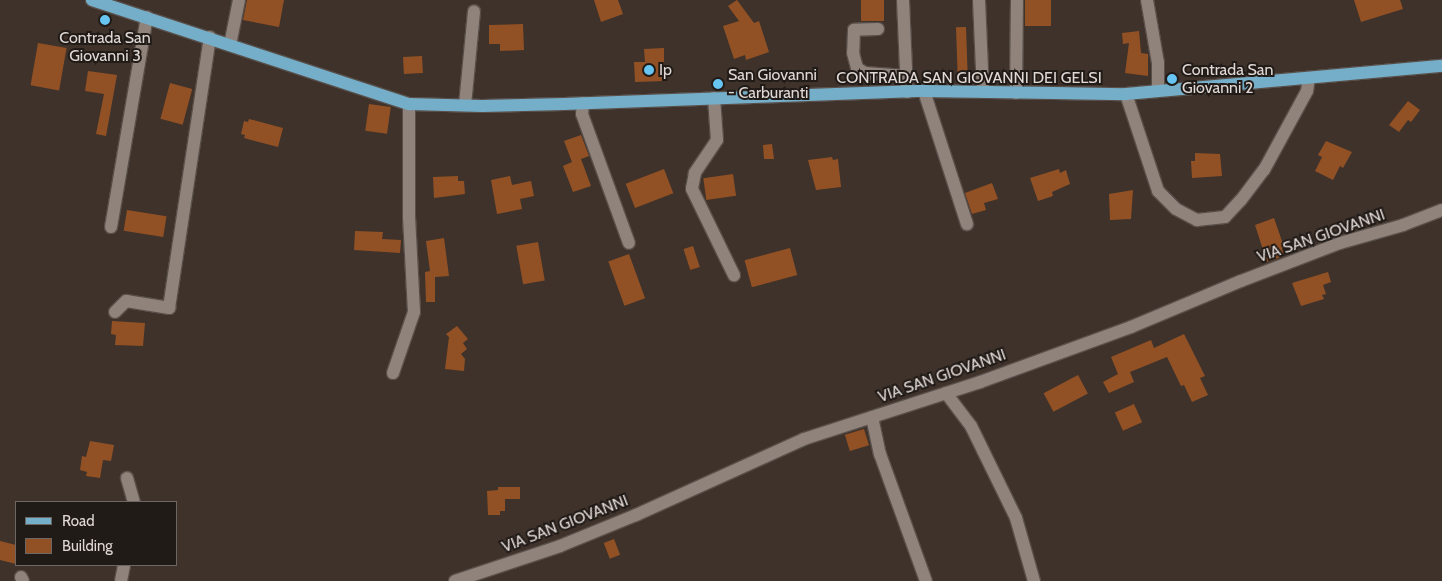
<!DOCTYPE html>
<style>
body{margin:0}
#map{position:relative;width:1442px;height:581px;overflow:hidden;background:#3e322b;font-family:Cabin,sans-serif}
div>[style]{position:absolute}
[style*='--x']{left:calc(var(--x)*1px);top:calc(var(--y)*1px);width:calc(var(--w)*1px);rotate:calc(var(--a)*1deg)}
.building>*{inset:0;background:#925124;transform-origin:0 0}
.roads{filter:drop-shadow(1px 0 #594f4a) drop-shadow(-1px 0 #594f4a) drop-shadow(0 1px #594f4a) drop-shadow(0 -1px #594f4a)}
.minor>*{height:12px;margin:-6px;padding:0 6px;transform-origin:6px;border-radius:6px;background:#90837b}
.major>*{height:12px;margin:-6px;padding:0 6px;transform-origin:6px;border-radius:6px;background:#74aec8}
.dots>*{width:14px;height:14px;translate:-50% -50%;box-sizing:border-box;border:2px solid #211b18;border-radius:50%}
span{translate:-50% -50%;white-space:nowrap;text-align:center;line-height:1.15;-webkit-text-stroke:4px #211b18;paint-order:stroke}
.poi-label{font-size:16px;color:#e0d8d4}
.left{translate:0 -50%;text-align:left}
.street-label{font-size:16px;color:#e0d8d4}
.legend{position:absolute;left:15px;top:501px;width:162px;height:65px;box-sizing:border-box;background:#211b18;border:1px solid #6d6763;margin:0;padding:6px 9px;list-style:none;font-size:15px;color:#e0d8d4}
.legend li{display:flex;align-items:center;gap:10px;height:25px}
.legend b{width:25px;border:1px solid #6d6763}
</style>
<div id="map">
<div class="building">
<i style="clip-path:polygon(247px 0,284px 0,279px 27px,243px 20px)"></i>
<i style="clip-path:polygon(594px 0,618px 0,623px 14px,601px 22px)"></i>
<i style="clip-path:polygon(737px 0,754px 23px,759px 21px,769px 52px,746px 60px,745px 55px,734px 59px,723px 26px,739px 21px,728px 6px)"></i>
<i style="left:861px;top:0;width:23px;height:21px"></i>
<i style="left:1025px;top:0;width:26px;height:26px"></i>
<i style="clip-path:polygon(1354px 0,1400px 0,1403px 9px,1361px 22px)"></i>
<i style="clip-path:polygon(523px 24px,524px 50px,500px 51px,500px 44px,489px 44px,489px 25px)"></i>
<i style="left:966px;top:27px;width:47px;height:10px;rotate:88deg"></i>
<i style="clip-path:polygon(1139px 31px,1141px 53px,1148px 54px,1148px 76px,1125px 73px,1129px 43px,1123px 44px,1122px 33px)"></i>
<i style="left:38px;top:43px;width:29px;height:43px;rotate:10deg"></i>
<i style="clip-path:polygon(664px 48px,664px 81px,635px 82px,634px 62px,645px 62px,644px 49px)"></i>
<i style="left:422px;top:56px;width:17px;height:19px;rotate:87deg"></i>
<i style="clip-path:polygon(88px 71px,117px 75px,106px 136px,96px 134px,104px 94px,85px 91px)"></i>
<i style="left:170px;top:83px;width:23px;height:37px;rotate:15deg"></i>
<i style="clip-path:polygon(1408px 101px,1420px 110px,1411px 122px,1408px 120px,1399px 132px,1389px 125px)"></i>
<i style="left:369px;top:104px;width:22px;height:27px;rotate:8deg"></i>
<i style="clip-path:polygon(249px 119px,283px 128px,278px 147px,244px 138px,245px 135px,241px 134px,244px 121px,248px 122px)"></i>
<i style="clip-path:polygon(581px 135px,589px 156px,581px 159px,591px 186px,573px 192px,563px 166px,572px 162px,564px 141px)"></i>
<i style="clip-path:polygon(1326px 141px,1352px 152px,1343px 168px,1340px 166px,1333px 180px,1315px 171px,1322px 157px,1318px 155px)"></i>
<i style="clip-path:polygon(772px 144px,774px 159px,764px 159px,763px 145px)"></i>
<i style="clip-path:polygon(1195px 153px,1220px 154px,1222px 176px,1192px 178px,1191px 161px,1195px 161px)"></i>
<i style="clip-path:polygon(832px 157px,833px 160px,838px 159px,841px 187px,816px 190px,808px 160px)"></i>
<i style="left:664px;top:169px;width:26px;height:41px;rotate:69deg"></i>
<i style="clip-path:polygon(1059px 169px,1060px 173px,1066px 170px,1070px 184px,1052px 192px,1053px 196px,1038px 201px,1030px 178px)"></i>
<i style="left:733px;top:174px;width:22px;height:30px;rotate:82deg"></i>
<i style="clip-path:polygon(458px 176px,458px 181px,464px 181px,465px 194px,434px 198px,433px 177px)"></i>
<i style="clip-path:polygon(510px 176px,512px 185px,531px 181px,534px 196px,520px 199px,522px 209px,497px 214px,491px 180px)"></i>
<i style="clip-path:polygon(992px 183px,998px 199px,984px 203px,986px 210px,972px 214px,965px 193px)"></i>
<i style="clip-path:polygon(1133px 190px,1131px 219px,1110px 220px,1109px 194px)"></i>
<i style="left:127px;top:210px;width:40px;height:21px;rotate:9deg"></i>
<i style="clip-path:polygon(1274px 218px,1284px 247px,1282px 248px,1284px 256px,1267px 262px,1255px 225px)"></i>
<i style="clip-path:polygon(355px 231px,383px 232px,382px 239px,401px 240px,400px 253px,354px 250px)"></i>
<i style="clip-path:polygon(444px 238px,449px 276px,435px 277px,435px 302px,426px 302px,425px 272px,430px 271px,426px 241px)"></i>
<i style="left:538px;top:242px;width:39px;height:22px;rotate:80deg"></i>
<i style="left:693px;top:246px;width:22px;height:10px;rotate:72deg"></i>
<i style="left:790px;top:248px;width:28px;height:47px;rotate:75deg"></i>
<i style="left:629px;top:254px;width:47px;height:22px;rotate:70deg"></i>
<i style="clip-path:polygon(1328px 272px,1331px 282px,1323px 285px,1326px 294px,1322px 295px,1324px 299px,1301px 306px,1292px 283px)"></i>
<i style="clip-path:polygon(112px 321px,145px 323px,143px 346px,115px 345px,116px 335px,111px 334px)"></i>
<i style="clip-path:polygon(457px 326px,468px 339px,463px 343px,467px 349px,461px 354px,465px 359px,464px 371px,445px 369px,449px 337px,446px 334px)"></i>
<i style="clip-path:polygon(1184px 334px,1205px 376px,1200px 378px,1208px 395px,1192px 402px,1184px 385px,1181px 386px,1167px 357px,1130px 372px,1134px 382px,1109px 393px,1103px 382px,1118px 374px,1111px 357px,1151px 340px,1154px 348px)"></i>
<i style="left:1078px;top:375px;width:21px;height:39px;rotate:62deg"></i>
<i style="left:1134px;top:404px;width:20px;height:21px;rotate:66deg"></i>
<i style="left:864px;top:429px;width:17px;height:20px;rotate:73deg"></i>
<i style="clip-path:polygon(90px 441px,114px 445px,111px 461px,103px 460px,100px 478px,86px 476px,87px 472px,80px 470px,82px 456px,86px 457px)"></i>
<i style="clip-path:polygon(498px 487px,520px 487px,520px 499px,505px 499px,505px 511px,500px 511px,500px 515px,488px 515px,487px 491px,498px 490px)"></i>
<i style="left:614px;top:539px;width:17px;height:11px;rotate:69deg"></i>
<i style="clip-path:polygon(0 541px,16px 545px,16px 564px,0 560px)"></i>
</div>
<div class="roads">
<div class="minor">
<i style="--x:903;--y:0;--w:92;--a:87.5"></i>
<i style="--x:979;--y:0;--w:92;--a:87.5"></i>
<i style="--x:1147;--y:0;--w:64;--a:80.1"></i>
<i style="--x:1158;--y:63;--w:28;--a:90"></i>
<i style="--x:878;--y:29;--w:24;--a:178"></i>
<i style="--x:854;--y:30;--w:23;--a:92"></i>
<i style="--x:853;--y:53;--w:16;--a:75"></i>
<i style="--x:857;--y:68;--w:9;--a:32"></i>
<i style="--x:865;--y:73;--w:41;--a:4.2"></i>
<i style="--x:230;--y:45;--w:46;--a:-78.7"></i>
<i style="--x:924;--y:91;--w:140;--a:72.1"></i>
<i style="--x:1016;--y:93;--w:93;--a:-89.4"></i>
<i style="--x:1126;--y:94;--w:102;--a:71.7"></i>
<i style="--x:1158;--y:191;--w:25;--a:45"></i>
<i style="--x:1176;--y:209;--w:24;--a:28"></i>
<i style="--x:1197;--y:220;--w:28;--a:-6"></i>
<i style="--x:1225;--y:217;--w:23;--a:-47"></i>
<i style="--x:1241;--y:200;--w:38;--a:-53"></i>
<i style="--x:1264;--y:170;--w:90;--a:-61.4"></i>
<i style="--x:1307;--y:91;--w:12;--a:-81"></i>
<i style="--x:714;--y:98;--w:42;--a:85.9"></i>
<i style="--x:717;--y:140;--w:40;--a:124"></i>
<i style="--x:695;--y:173;--w:16;--a:101"></i>
<i style="--x:692;--y:189;--w:96;--a:64"></i>
<i style="--x:583;--y:103;--w:11;--a:95"></i>
<i style="--x:582;--y:114;--w:137;--a:70"></i>
<i style="--x:465;--y:105;--w:94;--a:-84.5"></i>
<i style="--x:111;--y:227;--w:213;--a:-80.3"></i>
<i style="--x:115;--y:312;--w:16;--a:-45"></i>
<i style="--x:126;--y:301;--w:44;--a:9.2"></i>
<i style="--x:169;--y:308;--w:274;--a:-81.4"></i>
<i style="--x:393;--y:373;--w:65;--a:-71"></i>
<i style="--x:414;--y:312;--w:95;--a:-93"></i>
<i style="--x:409;--y:217;--w:113;--a:-90"></i>
<i style="--x:946;--y:393;--w:41;--a:52.9"></i>
<i style="--x:971;--y:426;--w:102;--a:63.9"></i>
<i style="--x:1016;--y:518;--w:66;--a:74.1"></i>
<i style="--x:872;--y:417;--w:38;--a:78"></i>
<i style="--x:880;--y:454;--w:135;--a:70.1"></i>
<i style="--x:127;--y:478;--w:25;--a:74"></i>
<i style="--x:21;--y:577;--w:4;--a:63"></i>
<i style="--x:121;--y:581;--w:16;--a:-79"></i>
<i style="--x:455;--y:581;--w:111;--a:-18.4"></i>
<i style="--x:560;--y:546;--w:82;--a:-22.2"></i>
<i style="--x:636;--y:515;--w:184;--a:-24.3"></i>
<i style="--x:804;--y:439;--w:185;--a:-17.9"></i>
<i style="--x:980;--y:382;--w:161;--a:-20"></i>
<i style="--x:1131;--y:327;--w:119;--a:-22.7"></i>
<i style="--x:1241;--y:281;--w:106;--a:-21"></i>
<i style="--x:1340;--y:243;--w:66;--a:-15.9"></i>
<i style="--x:1403;--y:225;--w:42;--a:-21"></i>
</div>
<div class="major">
<i style="--x:92;--y:0;--w:334;--a:18.2"></i>
<i style="--x:409;--y:104;--w:73;--a:1.6"></i>
<i style="--x:482;--y:106;--w:82;--a:-1.4"></i>
<i style="--x:564;--y:104;--w:360;--a:-2.1"></i>
<i style="--x:924;--y:91;--w:202;--a:0.9"></i>
<i style="--x:1126;--y:94;--w:317;--a:-5.1"></i>
</div>
</div>
<div class="dots">
<i style="left:105px;top:20px;background:#68c4f0"></i>
<i style="left:649px;top:70px;background:#68c4f0"></i>
<i style="left:1172px;top:79px;background:#68c4f0"></i>
<i style="left:718px;top:84px;background:#68c4f0"></i>
</div>
<div class="poi-label">
<span style="left:105px;top:47px">Contrada San<br>Giovanni 3</span>
<span class="left" style="left:659px;top:70px">Ip</span>
<span class="left" style="left:1182px;top:79px">Contrada San<br>Giovanni 2</span>
<span class="left" style="left:728px;top:84px">San Giovanni<br>- Carburanti</span>
</div>
<div class="street-label">
<span style="left:969px;top:78px">CONTRADA SAN GIOVANNI DEI GELSI</span>
<span style="left:1321px;top:236px;rotate:-19deg">VIA SAN GIOVANNI</span>
<span style="left:942px;top:376px;rotate:-19deg">VIA SAN GIOVANNI</span>
<span style="left:565px;top:524px;rotate:-21deg">VIA SAN GIOVANNI</span>
</div>
<ul class="legend">
<li><b style="height:6px;background:#74aec8"></b>Road</li>
<li><b style="height:14px;background:#925124"></b>Building</li>
</ul>
</div>
